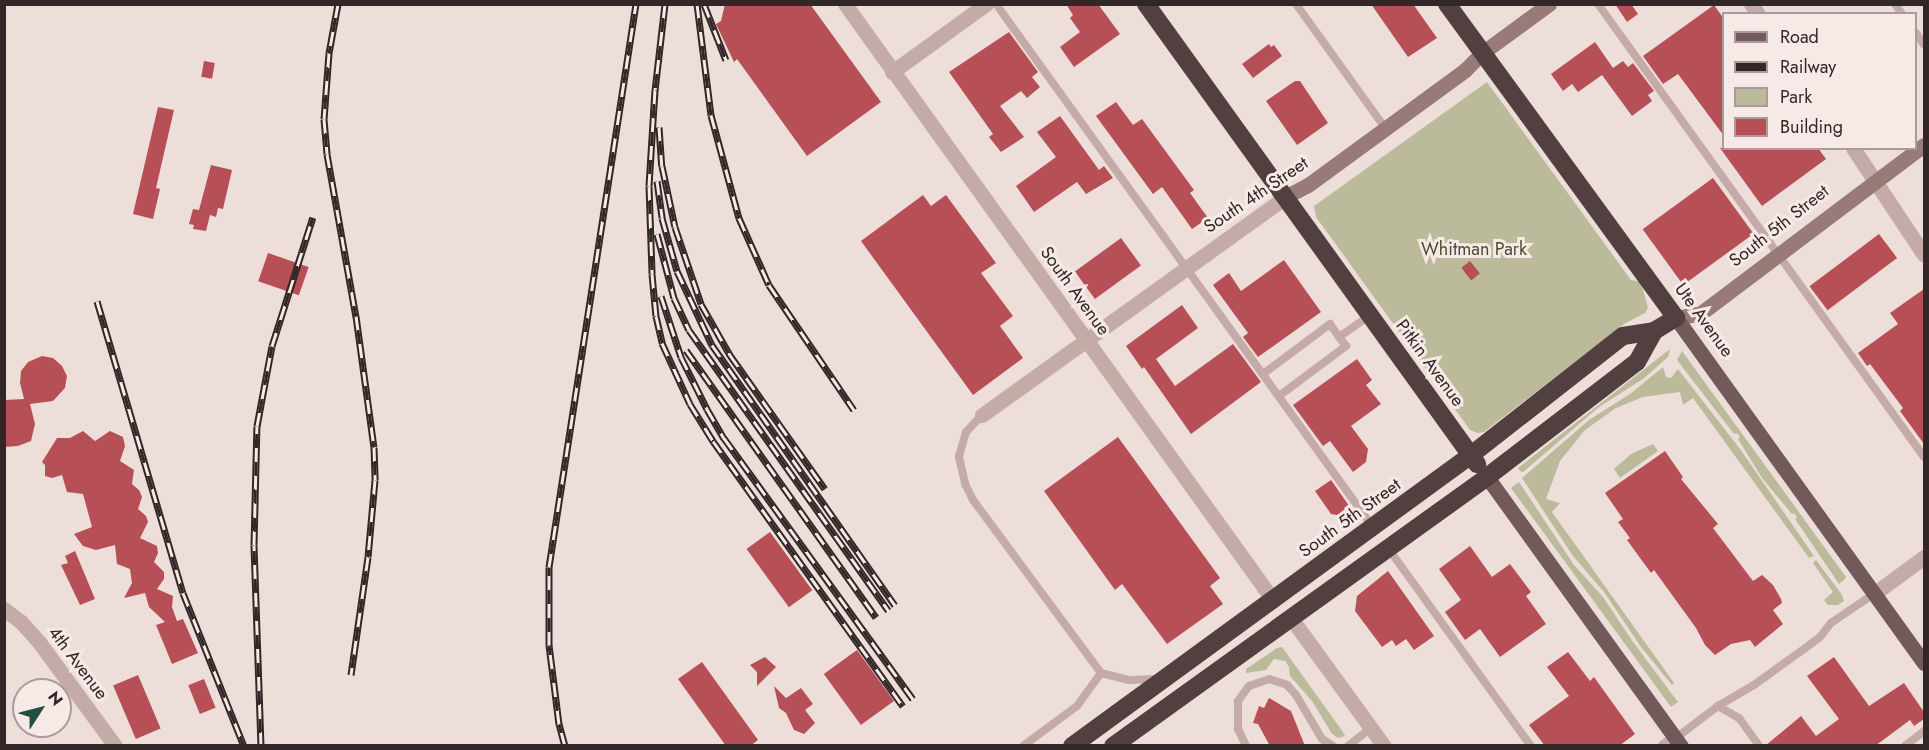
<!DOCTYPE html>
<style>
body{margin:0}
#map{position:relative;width:1929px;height:750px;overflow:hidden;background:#eededa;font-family:Jost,sans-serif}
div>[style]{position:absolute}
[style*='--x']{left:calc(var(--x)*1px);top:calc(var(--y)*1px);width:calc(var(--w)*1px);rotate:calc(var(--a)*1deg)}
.green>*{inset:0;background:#bbbb9c}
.building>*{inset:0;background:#b74f57;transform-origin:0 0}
.lane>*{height:8px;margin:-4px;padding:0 4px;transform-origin:4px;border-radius:4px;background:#c4aba8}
.street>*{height:15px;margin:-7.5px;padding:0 7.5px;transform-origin:7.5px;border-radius:7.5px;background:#c4aba8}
.secondary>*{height:15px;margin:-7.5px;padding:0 7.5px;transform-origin:7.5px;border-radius:7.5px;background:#987b79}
.primary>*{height:15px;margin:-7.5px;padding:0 7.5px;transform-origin:7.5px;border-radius:7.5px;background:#725a5a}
.highway>*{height:18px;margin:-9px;padding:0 9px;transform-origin:9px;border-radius:9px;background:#523f3f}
.rail>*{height:7px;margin-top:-3.5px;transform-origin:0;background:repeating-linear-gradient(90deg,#f6e9e6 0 14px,#322727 0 28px);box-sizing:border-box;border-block:2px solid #322727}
span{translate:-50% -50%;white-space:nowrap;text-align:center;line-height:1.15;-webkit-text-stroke:6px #f6e9e6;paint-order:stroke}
.street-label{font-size:18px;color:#322727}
.park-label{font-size:18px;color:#4c4d2e}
.frame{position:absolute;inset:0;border:6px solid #322727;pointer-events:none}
.legend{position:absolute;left:1722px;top:12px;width:195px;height:138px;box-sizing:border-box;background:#f6e9e6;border:2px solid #a89b9a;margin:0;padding:8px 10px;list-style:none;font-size:18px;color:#322727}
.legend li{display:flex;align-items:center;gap:12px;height:30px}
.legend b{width:30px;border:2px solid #a89b9a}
.north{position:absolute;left:12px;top:678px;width:60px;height:60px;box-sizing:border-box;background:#f6e9e6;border:2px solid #a89b9a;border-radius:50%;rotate:54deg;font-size:16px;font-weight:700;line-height:24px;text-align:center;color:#322727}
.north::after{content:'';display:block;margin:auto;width:21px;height:27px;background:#224e43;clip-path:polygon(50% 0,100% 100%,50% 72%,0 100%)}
</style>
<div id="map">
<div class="green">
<i style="clip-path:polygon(1487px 82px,1631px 280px,1641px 282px,1648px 308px,1645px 313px,1624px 324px,1484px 432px,1477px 433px,1470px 430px,1316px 217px,1314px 206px)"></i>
<i style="clip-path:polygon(1670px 349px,1668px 357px,1643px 379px,1599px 407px,1523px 472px,1520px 471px,1518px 468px)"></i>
<i style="clip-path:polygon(1682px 351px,1846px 577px,1844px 580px,1839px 584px,1795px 519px,1797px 517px,1794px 513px,1792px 514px,1762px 478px,1738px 439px,1740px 437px,1737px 433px,1734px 434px,1677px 360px)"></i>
<i style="clip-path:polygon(1663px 367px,1666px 377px,1671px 378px,1678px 369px,1740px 449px,1814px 556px,1809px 558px,1693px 398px,1683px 405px,1680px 392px,1643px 397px,1616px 408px,1585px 430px,1560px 461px,1546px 499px,1560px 503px,1552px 512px,1674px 683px,1672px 685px,1641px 647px,1604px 592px,1573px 556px,1522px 478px,1589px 420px,1630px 394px)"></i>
<i style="clip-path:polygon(1653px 444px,1658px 451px,1620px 478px,1614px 469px,1631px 454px)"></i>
<i style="clip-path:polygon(1519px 482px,1574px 565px,1603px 597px,1633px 642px,1678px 702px,1671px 707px,1511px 488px)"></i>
<i style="clip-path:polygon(1816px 560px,1842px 595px,1844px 601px,1838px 605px,1828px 605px,1824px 600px,1833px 592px,1813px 563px)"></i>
<i style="clip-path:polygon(1282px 647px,1343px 732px,1345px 736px,1338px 738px,1332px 734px,1312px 701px,1290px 676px,1289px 667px,1285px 661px,1274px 659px,1266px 670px,1246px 673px,1246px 669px,1277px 648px)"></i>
</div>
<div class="building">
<i style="clip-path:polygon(725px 4px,810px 4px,881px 102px,807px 156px,737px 59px,734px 62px,716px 24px,721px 21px)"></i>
<i style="clip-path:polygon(1066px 4px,1098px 4px,1120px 34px,1074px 67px,1060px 47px,1080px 32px,1070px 18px,1073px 15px)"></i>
<i style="clip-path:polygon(1371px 4px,1413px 4px,1437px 38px,1408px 57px)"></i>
<i style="clip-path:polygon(1615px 4px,1631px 4px,1638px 14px,1627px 22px)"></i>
<i style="clip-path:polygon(1714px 5px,1724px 19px,1724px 136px,1678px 74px,1663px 84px,1643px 56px)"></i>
<i style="clip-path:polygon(1009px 32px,1038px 72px,1032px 77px,1040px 87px,1027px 98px,1021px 91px,1000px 106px,1024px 137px,1001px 152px,989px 137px,993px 134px,949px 72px)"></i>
<i style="clip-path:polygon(1595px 42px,1613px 68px,1623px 61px,1628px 67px,1633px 63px,1654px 91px,1648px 95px,1652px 101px,1632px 116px,1602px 75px,1578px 92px,1572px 84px,1563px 91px,1551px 74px)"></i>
<i style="clip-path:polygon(1269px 44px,1271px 47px,1274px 45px,1282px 56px,1253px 78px,1242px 64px)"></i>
<i style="left:204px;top:61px;width:11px;height:16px;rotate:10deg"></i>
<i style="clip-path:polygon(1295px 81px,1300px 81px,1328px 123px,1297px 145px,1266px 101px)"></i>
<i style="clip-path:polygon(1116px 102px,1133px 125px,1142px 119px,1194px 190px,1190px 193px,1208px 218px,1192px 229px,1162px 187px,1153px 194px,1096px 116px)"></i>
<i style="clip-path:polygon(158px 107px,174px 110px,156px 188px,160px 189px,153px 219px,133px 214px)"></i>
<i style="clip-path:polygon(1060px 116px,1099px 170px,1104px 166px,1113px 178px,1086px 194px,1077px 182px,1034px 212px,1016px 186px,1056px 157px,1037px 132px)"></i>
<i style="clip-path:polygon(1720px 148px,1818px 148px,1826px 159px,1762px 206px)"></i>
<i style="clip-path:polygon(211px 165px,232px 170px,223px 209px,218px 208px,216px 217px,210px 215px,206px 231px,193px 229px,194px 225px,189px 224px,193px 209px,199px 210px)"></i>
<i style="left:1713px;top:178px;width:69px;height:87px;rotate:54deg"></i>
<i style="clip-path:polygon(923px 195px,931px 206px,946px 195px,996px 263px,981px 273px,1013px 316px,1000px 326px,1023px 358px,973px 395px,861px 241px)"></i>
<i style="left:1879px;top:234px;width:30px;height:87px;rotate:53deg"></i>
<i style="left:1121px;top:238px;width:34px;height:57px;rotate:54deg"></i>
<i style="left:268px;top:253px;width:43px;height:30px;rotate:19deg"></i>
<i style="clip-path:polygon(1284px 260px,1321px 312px,1258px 357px,1243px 337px,1248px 333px,1213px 285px,1229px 273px,1241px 291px)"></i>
<i style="left:1470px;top:261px;width:16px;height:11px;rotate:52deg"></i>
<i style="clip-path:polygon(1924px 289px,1924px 444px,1900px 411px,1903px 408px,1870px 364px,1867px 366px,1858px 353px,1898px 324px,1890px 313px)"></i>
<i style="clip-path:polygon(1182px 305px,1198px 328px,1156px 359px,1175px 386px,1233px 344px,1261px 382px,1191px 434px,1144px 367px,1142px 369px,1126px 346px)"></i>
<i style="clip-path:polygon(42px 356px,53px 358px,62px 366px,67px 376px,65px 388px,53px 401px,30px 404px,35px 424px,31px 441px,18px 446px,4px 447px,4px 400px,24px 399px,20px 383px,21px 371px,28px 362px)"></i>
<i style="clip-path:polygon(1357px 359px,1372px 380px,1366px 385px,1381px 404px,1351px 426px,1368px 449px,1366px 462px,1353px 472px,1330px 441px,1323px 446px,1293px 405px)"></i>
<i style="clip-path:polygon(83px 431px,95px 441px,110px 431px,123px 437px,125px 446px,120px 461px,134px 470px,132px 484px,139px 490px,142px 497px,138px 509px,146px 516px,148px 522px,140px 538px,157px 546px,158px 553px,154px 562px,164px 572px,164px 579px,157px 589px,173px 596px,172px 607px,177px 621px,183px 619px,198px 653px,172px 664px,156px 625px,165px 622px,149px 607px,145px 593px,124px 598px,132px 583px,130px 569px,117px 564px,115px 545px,96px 550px,83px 546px,74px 534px,92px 527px,83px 494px,67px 492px,62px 475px,52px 478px,45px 476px,45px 465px,42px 462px,57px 438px,70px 438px)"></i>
<i style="clip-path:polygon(1118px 437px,1220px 578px,1210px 586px,1223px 604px,1167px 644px,1122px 584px,1115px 590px,1044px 491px)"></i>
<i style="clip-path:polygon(1665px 451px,1683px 477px,1681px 479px,1718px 524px,1713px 528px,1753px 581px,1762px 575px,1773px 585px,1781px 599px,1782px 603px,1773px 610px,1783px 624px,1755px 647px,1750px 640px,1731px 644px,1715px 655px,1705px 645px,1696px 628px,1654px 570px,1651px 573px,1627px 540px,1630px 538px,1618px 522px,1623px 519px,1605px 493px)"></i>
<i style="clip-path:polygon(1331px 480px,1352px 510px,1343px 516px,1331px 514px,1315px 491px)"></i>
<i style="left:770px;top:532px;width:72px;height:29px;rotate:54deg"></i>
<i style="clip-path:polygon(1470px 546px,1492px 577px,1510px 564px,1531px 592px,1526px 596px,1546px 624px,1500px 657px,1480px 629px,1465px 640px,1445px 612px,1461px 600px,1439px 569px)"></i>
<i style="clip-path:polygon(75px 551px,95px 599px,80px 605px,61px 565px,68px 563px,65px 556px)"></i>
<i style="clip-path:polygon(1388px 571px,1434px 636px,1414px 650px,1406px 639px,1396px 646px,1392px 640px,1382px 647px,1355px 611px,1357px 596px)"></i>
<i style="left:857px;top:650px;width:63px;height:41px;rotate:54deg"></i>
<i style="clip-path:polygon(1568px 652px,1590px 681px,1594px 677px,1635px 734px,1619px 746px,1545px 746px,1529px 725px,1569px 696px,1547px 667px)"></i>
<i style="clip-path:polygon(765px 657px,776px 667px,757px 686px,757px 672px,750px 665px)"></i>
<i style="clip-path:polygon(1834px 657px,1869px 706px,1904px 683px,1924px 712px,1924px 719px,1914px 726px,1910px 720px,1875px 746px,1765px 746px,1801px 716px,1816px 736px,1839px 719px,1807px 676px)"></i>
<i style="clip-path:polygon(702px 662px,758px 740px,750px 746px,726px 746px,678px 679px)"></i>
<i style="left:138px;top:675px;width:58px;height:27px;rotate:67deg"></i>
<i style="left:204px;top:679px;width:31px;height:17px;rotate:68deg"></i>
<i style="clip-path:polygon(774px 686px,786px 698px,801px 688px,813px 704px,805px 710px,815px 723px,804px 734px,794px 730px,786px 713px,779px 708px)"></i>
<i style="clip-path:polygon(1269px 698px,1291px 711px,1305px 746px,1270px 746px,1258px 724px,1253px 723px,1259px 706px,1264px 708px)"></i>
</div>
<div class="lane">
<i style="--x:996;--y:4;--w:643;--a:54.23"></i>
<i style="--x:1296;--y:4;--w:153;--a:54.3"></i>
<i style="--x:1598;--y:4;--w:558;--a:54.26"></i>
<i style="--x:1895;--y:4;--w:12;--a:55"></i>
<i style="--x:1916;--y:33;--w:14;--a:56"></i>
<i style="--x:1263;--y:374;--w:84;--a:-36.7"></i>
<i style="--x:1330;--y:324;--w:16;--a:55"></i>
<i style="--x:1339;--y:337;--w:38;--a:-35"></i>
<i style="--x:1279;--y:396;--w:84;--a:-36.7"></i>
<i style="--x:1346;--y:346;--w:11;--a:-128"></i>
<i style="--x:982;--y:415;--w:23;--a:133"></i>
<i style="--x:966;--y:432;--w:26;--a:106"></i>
<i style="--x:959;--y:457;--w:28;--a:77"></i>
<i style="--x:965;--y:484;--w:18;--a:63"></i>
<i style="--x:973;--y:500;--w:215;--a:53.5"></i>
<i style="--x:1101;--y:673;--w:29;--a:14"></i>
<i style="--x:1129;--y:680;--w:26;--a:-2"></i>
<i style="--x:1388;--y:548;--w:244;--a:54.2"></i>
<i style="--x:1718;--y:706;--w:24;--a:30"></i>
<i style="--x:1739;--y:718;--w:34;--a:54"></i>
<i style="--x:1676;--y:738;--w:53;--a:-37.3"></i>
<i style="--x:1718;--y:706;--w:42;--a:-30.3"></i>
<i style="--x:1754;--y:685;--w:62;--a:-35.8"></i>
<i style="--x:1804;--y:649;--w:20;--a:-37"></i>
<i style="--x:1820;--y:637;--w:18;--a:-52"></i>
<i style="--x:1831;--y:623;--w:53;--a:-34.3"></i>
<i style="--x:1023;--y:746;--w:67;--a:-36.5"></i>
<i style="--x:1077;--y:706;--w:41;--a:-54"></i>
<i style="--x:1246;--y:746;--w:19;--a:-115"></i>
<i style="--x:1238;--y:729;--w:28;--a:-90"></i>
<i style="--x:1238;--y:701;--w:19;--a:-54"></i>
<i style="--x:1249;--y:686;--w:21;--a:-19"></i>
<i style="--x:1269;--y:679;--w:19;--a:18"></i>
<i style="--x:1287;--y:685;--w:13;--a:48"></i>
<i style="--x:1296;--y:695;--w:51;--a:59.4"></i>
<i style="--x:1322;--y:739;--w:13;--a:32"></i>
<i style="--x:1348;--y:746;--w:29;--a:-38"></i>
<i style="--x:1905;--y:746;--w:24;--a:-38"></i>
</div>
<div class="street">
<i style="--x:845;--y:4;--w:734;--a:54.32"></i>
<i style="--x:1751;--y:4;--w:12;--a:55"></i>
<i style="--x:892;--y:72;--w:116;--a:-35.9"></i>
<i style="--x:1853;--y:148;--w:128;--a:56.4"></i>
<i style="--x:982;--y:415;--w:373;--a:-35.7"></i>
<i style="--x:1875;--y:593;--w:61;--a:-36.3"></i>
<i style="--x:4;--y:609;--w:21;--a:37"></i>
<i style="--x:21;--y:622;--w:27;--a:48"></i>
<i style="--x:39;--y:642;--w:129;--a:53.8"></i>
<i style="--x:1291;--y:618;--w:158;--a:54"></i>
<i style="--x:1665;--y:746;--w:14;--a:-36"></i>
</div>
<div class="secondary">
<i style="--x:1285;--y:197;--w:26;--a:-28"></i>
<i style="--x:1308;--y:185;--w:195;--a:-36.2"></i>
<i style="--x:1465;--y:70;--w:24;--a:-45"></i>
<i style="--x:1482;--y:53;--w:83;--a:-36.2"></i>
<i style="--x:1676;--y:318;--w:25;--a:-11"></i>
<i style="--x:1701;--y:313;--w:279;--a:-37"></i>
</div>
<div class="primary">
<i style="--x:1676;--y:318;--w:425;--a:54.3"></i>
<i style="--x:1487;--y:477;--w:332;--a:54.2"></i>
</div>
<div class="highway">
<i style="--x:1146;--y:4;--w:567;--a:54.26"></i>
<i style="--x:1072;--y:746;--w:494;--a:-36.1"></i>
<i style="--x:1471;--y:455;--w:193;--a:-38.1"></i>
<i style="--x:1623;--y:336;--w:31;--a:-9"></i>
<i style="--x:1654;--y:331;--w:26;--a:-31"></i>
<i style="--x:1676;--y:318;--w:389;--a:-126.1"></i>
<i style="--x:1113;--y:746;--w:461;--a:-35.7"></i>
<i style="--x:1487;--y:477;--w:189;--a:-37.5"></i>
<i style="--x:1637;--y:362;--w:35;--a:-61"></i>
</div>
<div class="rail">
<i style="--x:338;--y:4;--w:50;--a:100.4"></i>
<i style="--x:329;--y:53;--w:66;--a:94.3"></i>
<i style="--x:324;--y:119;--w:35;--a:85"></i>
<i style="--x:327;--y:154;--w:165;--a:79.9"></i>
<i style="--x:356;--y:316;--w:132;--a:82.2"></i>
<i style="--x:374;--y:447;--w:33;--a:88"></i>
<i style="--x:375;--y:480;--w:77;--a:95.2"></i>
<i style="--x:368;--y:557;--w:119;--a:98.2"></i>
<i style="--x:665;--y:4;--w:87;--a:96.6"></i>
<i style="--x:655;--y:90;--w:96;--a:93.6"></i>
<i style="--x:649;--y:186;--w:88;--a:88"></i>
<i style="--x:652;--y:274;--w:42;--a:84.6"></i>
<i style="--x:656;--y:316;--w:28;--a:77"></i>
<i style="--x:662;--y:343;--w:67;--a:65.3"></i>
<i style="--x:690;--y:404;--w:44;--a:58.1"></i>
<i style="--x:713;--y:441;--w:326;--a:54.4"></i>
<i style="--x:697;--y:4;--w:112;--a:82.8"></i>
<i style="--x:711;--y:115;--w:107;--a:74.8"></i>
<i style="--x:739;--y:218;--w:73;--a:65.9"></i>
<i style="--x:769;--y:285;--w:151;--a:55.8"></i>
<i style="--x:704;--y:4;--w:60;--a:68.6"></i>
<i style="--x:659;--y:127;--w:39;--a:86"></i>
<i style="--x:662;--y:166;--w:62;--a:78"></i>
<i style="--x:675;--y:227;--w:81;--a:71.3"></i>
<i style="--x:701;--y:304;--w:59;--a:60.4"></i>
<i style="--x:730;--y:355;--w:164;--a:54.7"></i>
<i style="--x:657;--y:181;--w:37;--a:82"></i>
<i style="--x:662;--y:218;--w:55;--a:74.2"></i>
<i style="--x:677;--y:271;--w:82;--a:64.7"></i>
<i style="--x:712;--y:345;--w:318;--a:54.9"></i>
<i style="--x:657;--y:234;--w:66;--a:75.1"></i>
<i style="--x:674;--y:298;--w:35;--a:65"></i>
<i style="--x:689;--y:330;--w:344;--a:54.6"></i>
<i style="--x:661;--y:296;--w:64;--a:71.8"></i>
<i style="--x:681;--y:357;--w:58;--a:63.4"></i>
<i style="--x:707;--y:409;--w:34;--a:60"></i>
<i style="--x:724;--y:438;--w:322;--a:54.1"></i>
<i style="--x:97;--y:301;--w:304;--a:73.6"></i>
<i style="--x:183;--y:593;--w:165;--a:68.3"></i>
<i style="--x:686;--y:350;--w:328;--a:54.6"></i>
<i style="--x:261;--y:746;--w:201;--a:-92"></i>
<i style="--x:254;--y:545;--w:119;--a:-88.6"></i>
<i style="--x:257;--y:426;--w:81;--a:-79.4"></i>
<i style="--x:272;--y:346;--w:135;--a:-72.4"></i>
<i style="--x:565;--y:746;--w:23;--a:-105"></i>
<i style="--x:559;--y:724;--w:80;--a:-97.2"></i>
<i style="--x:549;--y:645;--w:78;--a:-90"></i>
<i style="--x:549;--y:567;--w:570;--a:-81.22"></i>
</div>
<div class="street-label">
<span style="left:1256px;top:195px;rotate:-34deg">South 4th Street</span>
<span style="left:1779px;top:226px;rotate:-38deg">South 5th Street</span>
<span style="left:1075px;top:291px;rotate:54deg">South Avenue</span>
<span style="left:1704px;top:320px;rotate:54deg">Ute Avenue</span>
<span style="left:1430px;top:363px;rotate:54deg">Pitkin Avenue</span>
<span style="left:1350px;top:518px;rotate:-36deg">South 5th Street</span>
<span style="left:78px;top:663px;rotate:53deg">4th Avenue</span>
</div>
<div class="park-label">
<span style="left:1474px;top:249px">Whitman Park</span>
</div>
<div class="frame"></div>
<ul class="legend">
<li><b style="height:8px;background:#725a5a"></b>Road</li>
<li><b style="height:8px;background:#322727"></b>Railway</li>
<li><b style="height:16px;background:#bbbb9c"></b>Park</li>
<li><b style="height:16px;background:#b74f57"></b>Building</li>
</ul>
<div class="north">N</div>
</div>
